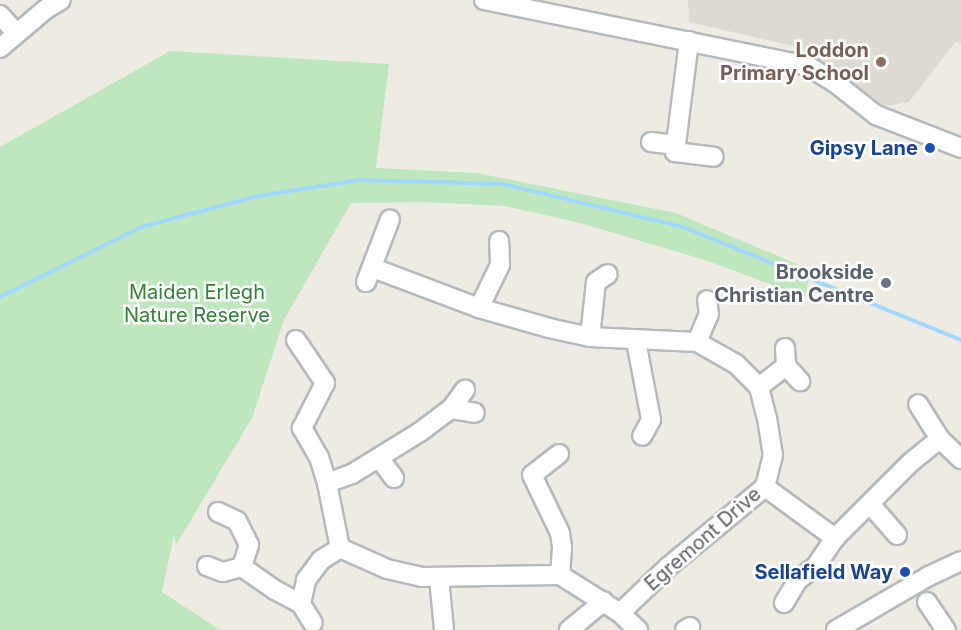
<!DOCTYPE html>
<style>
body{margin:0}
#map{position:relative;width:961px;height:630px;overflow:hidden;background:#eeebe2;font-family:Inter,sans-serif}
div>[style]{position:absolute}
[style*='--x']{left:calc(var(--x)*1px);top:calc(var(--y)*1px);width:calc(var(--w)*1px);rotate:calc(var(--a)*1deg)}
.education>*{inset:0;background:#dedad1}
.green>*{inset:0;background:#bee7be}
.stream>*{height:4px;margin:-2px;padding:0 2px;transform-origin:2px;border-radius:2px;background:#a2d8ff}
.roads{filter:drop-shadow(2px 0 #b5b9bd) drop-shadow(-2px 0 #b5b9bd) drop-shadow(0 2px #b5b9bd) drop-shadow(0 -2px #b5b9bd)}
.minor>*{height:18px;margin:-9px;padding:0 9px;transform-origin:9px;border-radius:9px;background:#fff}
.dots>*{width:16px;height:16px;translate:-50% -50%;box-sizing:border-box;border:3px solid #fff;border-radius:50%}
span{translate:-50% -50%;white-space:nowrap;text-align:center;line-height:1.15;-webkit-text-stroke:5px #fff;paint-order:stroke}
.education-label{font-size:20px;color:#785e54;font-weight:700}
.right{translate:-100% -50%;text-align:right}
.transit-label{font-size:20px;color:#164399;font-weight:700}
.worship-label{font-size:20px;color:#5b616d;font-weight:700}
.park-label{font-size:20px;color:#318434}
.street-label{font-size:20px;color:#5b5f64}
</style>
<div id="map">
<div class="education">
<i style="clip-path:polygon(688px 0,961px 0,961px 43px,956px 41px,909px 102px,885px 106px,802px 48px,689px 22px)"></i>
</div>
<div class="green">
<i style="clip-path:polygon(170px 51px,389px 64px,376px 168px,477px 173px,676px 213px,811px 270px,804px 300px,778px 287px,705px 260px,580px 223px,505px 206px,423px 202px,351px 203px,284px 320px,252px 418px,176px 545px,174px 535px,162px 592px,220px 630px,0 630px,0 147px)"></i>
</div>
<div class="stream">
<i style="--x:0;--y:297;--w:157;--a:-26.4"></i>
<i style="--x:141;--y:227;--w:121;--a:-14.8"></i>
<i style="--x:258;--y:196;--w:102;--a:-9"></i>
<i style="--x:359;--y:180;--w:144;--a:1.6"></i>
<i style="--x:503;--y:184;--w:185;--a:13.4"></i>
<i style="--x:683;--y:227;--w:300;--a:22.1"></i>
</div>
<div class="roads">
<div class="minor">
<i style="--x:484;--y:0;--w:331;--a:11.5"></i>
<i style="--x:808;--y:66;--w:31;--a:32"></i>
<i style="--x:834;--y:82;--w:53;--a:38.2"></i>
<i style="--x:876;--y:115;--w:91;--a:21.2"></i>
<i style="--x:0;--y:15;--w:25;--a:48"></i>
<i style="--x:689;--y:41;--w:112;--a:97.2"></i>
<i style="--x:675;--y:152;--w:39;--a:7"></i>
<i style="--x:0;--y:48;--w:60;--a:-40.3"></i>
<i style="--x:46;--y:9;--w:17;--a:-31"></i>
<i style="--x:651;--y:142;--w:25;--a:7"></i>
<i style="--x:373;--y:268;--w:113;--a:20.7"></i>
<i style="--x:479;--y:308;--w:73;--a:15.9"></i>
<i style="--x:549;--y:328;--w:42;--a:12.4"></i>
<i style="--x:590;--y:337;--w:107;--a:2.7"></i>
<i style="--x:697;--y:342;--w:45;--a:29.4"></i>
<i style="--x:736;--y:364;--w:33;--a:45"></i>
<i style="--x:759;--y:387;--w:32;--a:76"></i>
<i style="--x:767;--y:418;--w:37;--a:81"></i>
<i style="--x:773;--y:455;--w:33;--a:104"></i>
<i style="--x:765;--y:487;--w:126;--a:140.5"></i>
<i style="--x:668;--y:567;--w:66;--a:136.2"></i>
<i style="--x:366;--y:282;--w:67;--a:-69.1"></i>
<i style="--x:479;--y:308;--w:48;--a:-64"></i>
<i style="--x:500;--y:265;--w:24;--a:-92"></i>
<i style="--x:590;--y:337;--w:55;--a:-83.8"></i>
<i style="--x:596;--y:282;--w:14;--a:-34"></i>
<i style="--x:296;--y:340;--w:52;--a:56"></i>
<i style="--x:325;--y:383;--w:51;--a:117.1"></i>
<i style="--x:302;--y:428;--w:34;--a:60"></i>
<i style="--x:319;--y:457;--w:27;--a:73"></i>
<i style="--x:327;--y:483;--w:66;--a:78.7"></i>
<i style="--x:340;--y:548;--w:51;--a:24.1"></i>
<i style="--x:387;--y:569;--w:36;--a:13"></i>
<i style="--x:422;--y:577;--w:138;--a:-0.8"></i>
<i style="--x:560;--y:575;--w:71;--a:32.3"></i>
<i style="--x:620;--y:613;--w:25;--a:43"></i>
<i style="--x:636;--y:341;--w:80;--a:79.2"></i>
<i style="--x:651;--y:420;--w:18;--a:119"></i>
<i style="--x:697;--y:342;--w:30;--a:-67"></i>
<i style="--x:709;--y:314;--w:14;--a:-98"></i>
<i style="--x:786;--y:366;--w:21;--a:47"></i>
<i style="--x:759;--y:387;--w:34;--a:-38"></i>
<i style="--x:786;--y:366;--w:18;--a:-93"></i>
<i style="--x:451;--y:409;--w:24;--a:-54"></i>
<i style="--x:940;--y:439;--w:29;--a:44"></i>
<i style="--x:559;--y:454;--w:34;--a:142"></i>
<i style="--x:532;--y:475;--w:64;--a:64.2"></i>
<i style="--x:560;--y:533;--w:15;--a:82"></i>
<i style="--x:562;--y:548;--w:27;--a:94"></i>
<i style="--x:379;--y:458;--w:25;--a:53"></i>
<i style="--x:327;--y:483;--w:27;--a:-20"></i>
<i style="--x:352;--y:474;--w:80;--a:-31.7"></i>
<i style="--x:420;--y:432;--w:39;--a:-37"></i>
<i style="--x:451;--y:409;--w:24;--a:9"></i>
<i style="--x:765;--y:487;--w:87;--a:36.1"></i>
<i style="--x:835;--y:538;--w:106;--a:-45"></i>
<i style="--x:910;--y:463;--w:38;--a:-39"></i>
<i style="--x:940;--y:439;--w:41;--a:-122.2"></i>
<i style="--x:870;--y:504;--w:41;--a:48.9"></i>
<i style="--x:218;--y:512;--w:21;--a:25"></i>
<i style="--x:237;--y:521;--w:27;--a:63"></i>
<i style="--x:249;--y:545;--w:23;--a:108"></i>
<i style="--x:242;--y:567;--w:40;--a:34.9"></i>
<i style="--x:275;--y:590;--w:30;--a:28"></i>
<i style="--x:301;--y:604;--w:25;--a:-78"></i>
<i style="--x:306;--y:580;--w:25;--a:-53"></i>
<i style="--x:321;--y:560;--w:22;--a:-32"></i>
<i style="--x:207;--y:566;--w:17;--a:21"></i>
<i style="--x:223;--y:572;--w:20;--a:-15"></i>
<i style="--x:439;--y:578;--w:52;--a:84.5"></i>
<i style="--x:927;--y:602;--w:34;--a:56"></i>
<i style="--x:784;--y:603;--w:27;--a:-59"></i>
<i style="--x:798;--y:580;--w:23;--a:-38"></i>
<i style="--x:816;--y:566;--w:34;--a:-56"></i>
<i style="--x:301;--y:604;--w:22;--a:58"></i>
<i style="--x:569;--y:630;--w:45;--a:-39.6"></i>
<i style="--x:685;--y:630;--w:6;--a:-31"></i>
<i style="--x:836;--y:630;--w:108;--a:-30.1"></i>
<i style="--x:929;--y:576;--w:35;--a:-25"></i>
</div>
</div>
<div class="dots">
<i style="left:881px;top:62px;background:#8d6e63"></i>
<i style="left:930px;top:148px;background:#1a4fb4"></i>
<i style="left:886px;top:283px;background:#6b7280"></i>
<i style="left:905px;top:572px;background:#1a4fb4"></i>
</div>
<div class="education-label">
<span class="right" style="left:869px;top:62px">Loddon<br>Primary School</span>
</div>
<div class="transit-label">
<span class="right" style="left:918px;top:148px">Gipsy Lane</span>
<span class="right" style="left:893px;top:572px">Sellafield Way</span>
</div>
<div class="worship-label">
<span class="right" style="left:874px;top:284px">Brookside<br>Christian Centre</span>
</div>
<div class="park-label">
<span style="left:197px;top:304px">Maiden Erlegh<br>Nature Reserve</span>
</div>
<div class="street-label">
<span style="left:703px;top:539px;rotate:-41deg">Egremont Drive</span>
</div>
</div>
